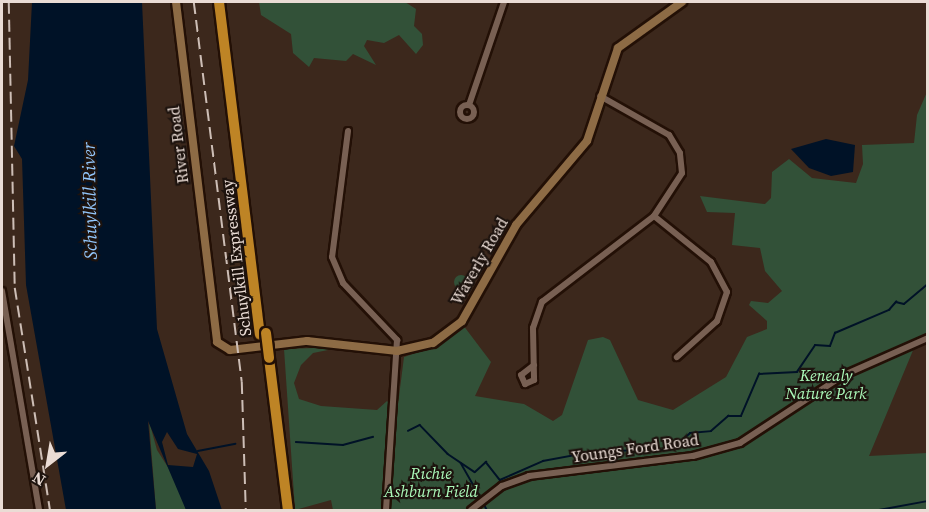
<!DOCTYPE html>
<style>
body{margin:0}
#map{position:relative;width:929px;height:512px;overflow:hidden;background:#3c281c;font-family:"Source Serif 4",serif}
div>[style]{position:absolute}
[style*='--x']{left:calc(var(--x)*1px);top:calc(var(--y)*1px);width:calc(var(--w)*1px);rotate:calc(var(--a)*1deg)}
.green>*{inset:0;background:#325138}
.round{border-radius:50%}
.water>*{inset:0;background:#001227}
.stream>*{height:1.5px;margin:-0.75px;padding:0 0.75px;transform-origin:0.75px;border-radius:0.75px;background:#001227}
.roads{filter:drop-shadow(2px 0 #231006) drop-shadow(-2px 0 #231006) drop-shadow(0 2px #231006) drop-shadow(0 -2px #231006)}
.street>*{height:6px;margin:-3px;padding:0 3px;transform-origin:3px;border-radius:3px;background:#786053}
.street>.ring{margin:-3px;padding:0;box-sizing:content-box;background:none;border:6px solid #786053;border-radius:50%}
.secondary>*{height:8px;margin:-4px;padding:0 4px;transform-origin:4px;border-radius:4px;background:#8d6b45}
.highway>*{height:10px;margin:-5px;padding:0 5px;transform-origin:5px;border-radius:5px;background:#be8425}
.rail>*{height:1.5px;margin-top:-0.75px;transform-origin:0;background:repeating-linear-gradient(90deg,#cdbeb6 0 12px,transparent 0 18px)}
.bridges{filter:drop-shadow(2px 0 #231006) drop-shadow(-2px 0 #231006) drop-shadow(0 2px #231006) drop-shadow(0 -2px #231006)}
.highway-bridge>*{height:10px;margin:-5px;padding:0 5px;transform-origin:5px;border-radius:5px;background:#be8425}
span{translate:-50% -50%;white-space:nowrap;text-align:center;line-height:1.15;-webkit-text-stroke:4.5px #1d130e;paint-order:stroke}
.street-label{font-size:16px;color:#eadcd5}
.park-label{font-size:16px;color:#abf9b9;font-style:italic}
.water-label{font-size:18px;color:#92c6fb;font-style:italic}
.frame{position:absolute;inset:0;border:3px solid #eadcd5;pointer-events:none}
.north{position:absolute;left:18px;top:434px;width:60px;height:60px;-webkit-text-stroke:4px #1d130e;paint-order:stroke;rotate:211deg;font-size:16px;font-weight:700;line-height:24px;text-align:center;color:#eadcd5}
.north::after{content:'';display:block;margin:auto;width:21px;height:27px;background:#eadcd5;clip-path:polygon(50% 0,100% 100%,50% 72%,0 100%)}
</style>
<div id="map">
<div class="green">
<i style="clip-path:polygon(259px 2px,405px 2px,416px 9px,414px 26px,422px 34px,423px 45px,416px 54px,399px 35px,384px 43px,367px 40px,364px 46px,376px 65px,353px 54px,346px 61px,314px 58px,309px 67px,293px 53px,291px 34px,261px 15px)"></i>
<i style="clip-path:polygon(927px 92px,927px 335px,907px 344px,914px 348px,869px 456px,927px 453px,927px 510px,333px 510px,331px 500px,295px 510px,284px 349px,343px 347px,313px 353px,301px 365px,294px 383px,299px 399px,321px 406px,377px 410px,387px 401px,397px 412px,404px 357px,439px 345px,463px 325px,491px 362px,475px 396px,524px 404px,553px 421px,562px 415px,588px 340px,603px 337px,610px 340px,638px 400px,673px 410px,726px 377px,747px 337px,767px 329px,767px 321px,749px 305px,751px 301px,768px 303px,782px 291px,765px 271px,760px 248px,732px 245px,735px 213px,707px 212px,700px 196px,765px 204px,771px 198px,772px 172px,789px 159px,812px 178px,856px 183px,863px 164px,862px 145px,914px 143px,917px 115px)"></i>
<i class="round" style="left:454px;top:275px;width:14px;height:14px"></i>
<i style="clip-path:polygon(149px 421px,157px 450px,178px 483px,186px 510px,156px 510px)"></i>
</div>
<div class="water">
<i style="clip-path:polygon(evenodd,32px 2px,142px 2px,157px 329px,187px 434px,209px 471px,222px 510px,186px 510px,148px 421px,156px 510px,66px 510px,26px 285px,22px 159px,14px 146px,28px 80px,32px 2px,167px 432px,178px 449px,197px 454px,193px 467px,168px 465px,162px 442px,167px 432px)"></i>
<i style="clip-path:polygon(826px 139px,855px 145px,853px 172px,831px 176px,809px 168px,791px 149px)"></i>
</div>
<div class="stream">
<i style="--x:408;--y:431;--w:13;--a:-27"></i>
<i style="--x:420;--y:425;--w:40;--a:46"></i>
<i style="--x:448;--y:454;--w:32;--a:34"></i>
<i style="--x:475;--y:472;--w:15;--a:-42"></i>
<i style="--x:486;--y:462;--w:23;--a:52"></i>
<i style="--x:500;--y:480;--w:47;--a:-23.8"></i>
<i style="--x:543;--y:461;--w:55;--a:-10.5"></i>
<i style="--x:597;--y:451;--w:73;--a:-0.8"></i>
<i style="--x:670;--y:450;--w:26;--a:-40"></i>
<i style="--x:690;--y:433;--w:21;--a:-5"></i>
<i style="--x:711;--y:431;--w:23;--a:-41"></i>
<i style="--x:728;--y:416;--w:13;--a:0"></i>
<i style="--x:741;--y:416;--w:46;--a:-66.8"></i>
<i style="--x:759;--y:374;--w:38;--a:-3"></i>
<i style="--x:797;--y:372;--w:32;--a:-56"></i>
<i style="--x:815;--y:345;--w:15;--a:4"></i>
<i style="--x:830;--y:346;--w:14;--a:-69"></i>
<i style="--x:835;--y:333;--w:59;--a:-23.1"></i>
<i style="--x:889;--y:310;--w:11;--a:-49"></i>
<i style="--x:896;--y:302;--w:8;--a:14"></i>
<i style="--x:904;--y:304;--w:31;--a:-40"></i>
<i style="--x:296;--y:442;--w:47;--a:3.7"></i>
<i style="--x:343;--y:445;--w:31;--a:-15"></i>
<i style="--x:198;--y:451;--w:38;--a:-11"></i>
<i style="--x:461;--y:463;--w:40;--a:60.3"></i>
<i style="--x:483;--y:502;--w:9;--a:63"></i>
<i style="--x:879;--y:510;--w:50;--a:-10.4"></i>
</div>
<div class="roads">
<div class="street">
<i style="--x:469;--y:105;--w:109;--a:-71.2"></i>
<i class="ring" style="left:460px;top:105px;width:8px;height:8px"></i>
<i style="--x:348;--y:131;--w:127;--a:97.2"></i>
<i style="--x:332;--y:257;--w:28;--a:67"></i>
<i style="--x:343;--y:283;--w:79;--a:46.5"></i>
<i style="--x:397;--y:340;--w:170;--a:93.7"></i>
<i style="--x:654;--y:216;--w:73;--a:38.9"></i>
<i style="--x:711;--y:262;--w:34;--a:62"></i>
<i style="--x:727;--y:292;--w:31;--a:109"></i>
<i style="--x:717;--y:321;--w:54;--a:138"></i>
<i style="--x:2;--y:291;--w:222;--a:80.4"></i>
<i style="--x:534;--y:365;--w:16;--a:142"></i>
<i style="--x:521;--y:375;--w:10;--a:66"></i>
<i style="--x:525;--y:384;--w:10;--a:-24"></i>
<i style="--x:534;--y:380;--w:3;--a:-90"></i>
<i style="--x:534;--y:377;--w:49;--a:-91.2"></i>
<i style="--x:533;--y:328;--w:28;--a:-71"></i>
<i style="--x:542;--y:302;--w:141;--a:-37.5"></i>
<i style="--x:654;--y:216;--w:51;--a:-56.9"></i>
<i style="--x:682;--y:173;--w:20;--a:-96"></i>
<i style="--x:680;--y:153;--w:21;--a:-121"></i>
<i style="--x:669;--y:135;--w:79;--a:-150.5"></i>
<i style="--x:471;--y:510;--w:39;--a:-38"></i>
<i style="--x:502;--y:486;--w:29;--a:-20"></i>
<i style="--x:529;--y:476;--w:165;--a:-7"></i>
<i style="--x:693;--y:456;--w:49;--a:-15.5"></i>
<i style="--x:740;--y:443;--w:124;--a:-33.2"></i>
<i style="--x:844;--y:375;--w:92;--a:-23.8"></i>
</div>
<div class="secondary">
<i style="--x:176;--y:2;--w:342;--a:83.1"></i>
<i style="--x:217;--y:342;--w:15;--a:32"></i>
<i style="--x:230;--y:350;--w:78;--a:-6.7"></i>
<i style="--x:307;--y:341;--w:91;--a:6.3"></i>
<i style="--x:397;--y:351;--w:37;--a:-13"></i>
<i style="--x:433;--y:343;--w:36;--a:-37"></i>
<i style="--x:462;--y:321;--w:110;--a:-60.6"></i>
<i style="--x:516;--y:225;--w:110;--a:-49.8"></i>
<i style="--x:587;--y:141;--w:98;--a:-71.6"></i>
<i style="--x:618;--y:48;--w:79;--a:-35.7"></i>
</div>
<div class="highway">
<i style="--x:219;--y:2;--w:335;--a:83"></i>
<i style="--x:269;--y:358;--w:153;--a:82.9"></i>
</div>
</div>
<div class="rail">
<i style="--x:9;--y:2;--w:286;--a:88.8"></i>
<i style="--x:15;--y:288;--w:225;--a:81"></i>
<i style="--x:194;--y:2;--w:383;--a:82.8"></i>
<i style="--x:242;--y:382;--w:128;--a:88.2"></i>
</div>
<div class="bridges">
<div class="highway-bridge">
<i style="--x:266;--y:333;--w:25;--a:83"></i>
</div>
</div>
<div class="street-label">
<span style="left:178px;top:145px;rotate:-97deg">River Road</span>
<span style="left:236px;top:258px;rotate:-97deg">Schuylkill Expressway</span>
<span style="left:479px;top:261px;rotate:-60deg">Waverly Road</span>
<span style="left:635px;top:448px;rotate:-8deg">Youngs Ford Road</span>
</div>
<div class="park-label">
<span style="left:826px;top:384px">Kenealy<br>Nature Park</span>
<span style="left:431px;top:482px">Richie<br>Ashburn Field</span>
</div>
<div class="water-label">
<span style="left:90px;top:201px;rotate:-91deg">Schuylkill River</span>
</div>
<div class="frame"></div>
<div class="north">N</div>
</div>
